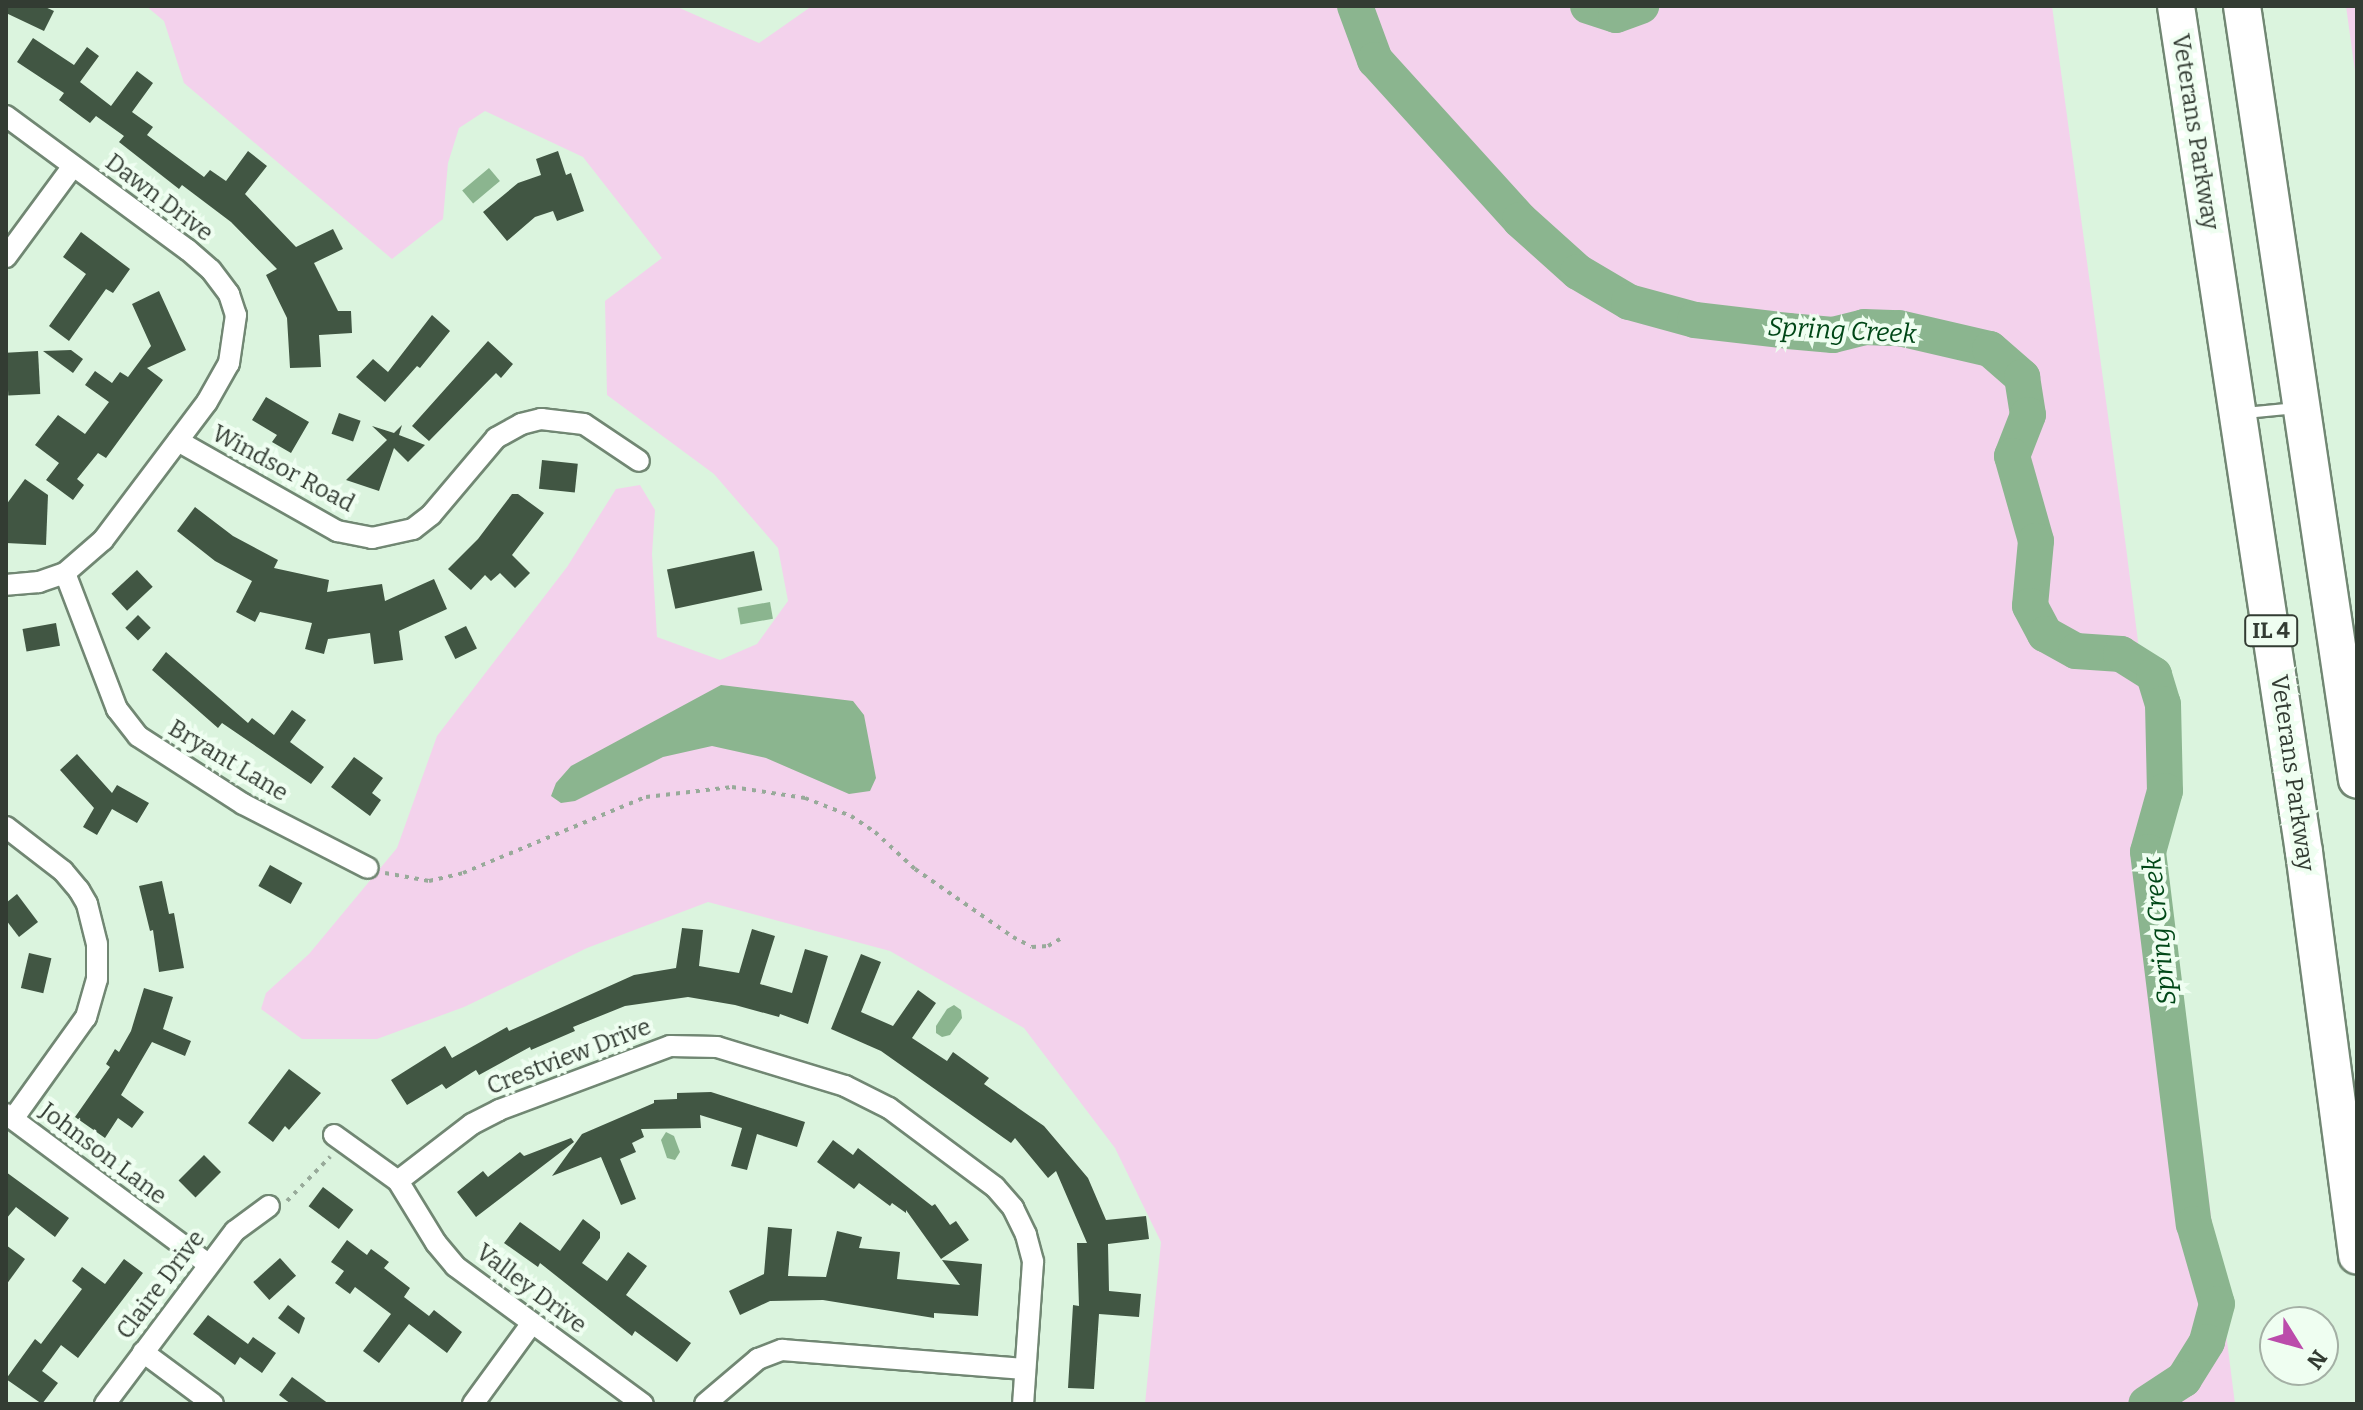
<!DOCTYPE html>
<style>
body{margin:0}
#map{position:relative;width:2363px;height:1410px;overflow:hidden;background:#dbf4de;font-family:Bitter,serif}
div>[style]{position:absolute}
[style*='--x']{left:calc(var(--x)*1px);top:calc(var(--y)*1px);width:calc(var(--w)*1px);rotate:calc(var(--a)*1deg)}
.green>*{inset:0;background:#f3d2ec}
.water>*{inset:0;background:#8bb58f;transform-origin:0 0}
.river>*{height:36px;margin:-18px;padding:0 18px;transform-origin:18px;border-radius:18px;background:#8bb58f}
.building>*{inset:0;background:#415643;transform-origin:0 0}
.path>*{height:4px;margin-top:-2px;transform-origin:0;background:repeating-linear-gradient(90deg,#98aa9a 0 4px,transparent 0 10px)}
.roads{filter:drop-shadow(2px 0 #718773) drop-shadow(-2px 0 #718773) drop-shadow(0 2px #718773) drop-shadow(0 -2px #718773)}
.lane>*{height:10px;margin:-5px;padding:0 5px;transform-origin:5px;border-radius:5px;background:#fff}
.street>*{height:20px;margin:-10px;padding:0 10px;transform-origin:10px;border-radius:10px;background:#fff}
.highway>*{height:36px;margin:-18px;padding:0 18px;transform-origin:18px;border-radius:18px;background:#fff}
span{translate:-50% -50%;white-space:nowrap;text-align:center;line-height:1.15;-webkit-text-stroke:8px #effef1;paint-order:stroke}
.shield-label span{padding:2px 6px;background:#effef1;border:2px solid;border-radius:6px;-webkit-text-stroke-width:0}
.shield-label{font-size:22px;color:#333c33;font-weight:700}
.street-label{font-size:24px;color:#333c33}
.water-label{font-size:26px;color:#004717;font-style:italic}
.frame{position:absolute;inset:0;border:8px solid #333c33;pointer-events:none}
.north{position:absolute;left:2259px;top:1306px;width:80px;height:80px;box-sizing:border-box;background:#effef1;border:2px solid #a4b0a5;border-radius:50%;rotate:127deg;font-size:22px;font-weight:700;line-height:32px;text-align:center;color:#333c33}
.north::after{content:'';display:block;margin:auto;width:28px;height:36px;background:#bb4cab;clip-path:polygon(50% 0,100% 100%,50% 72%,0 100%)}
</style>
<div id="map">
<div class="green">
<i style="clip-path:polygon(146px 6px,675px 6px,759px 43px,812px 6px,2052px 6px,2126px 547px,2235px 1404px,1145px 1404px,1161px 1242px,1115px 1148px,1024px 1028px,890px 951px,708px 902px,587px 948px,464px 1007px,377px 1039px,302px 1039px,261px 1009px,266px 993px,309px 954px,397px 848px,437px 736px,567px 567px,616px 489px,640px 485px,655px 510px,652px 554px,657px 637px,720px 660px,757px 644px,788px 601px,778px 548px,714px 474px,607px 395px,605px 301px,662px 258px,583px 157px,485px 111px,459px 128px,448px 163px,443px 219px,392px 259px,184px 83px,164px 21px)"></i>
<i style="clip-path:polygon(2346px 6px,2357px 6px,2357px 86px)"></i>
</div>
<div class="water">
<i style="left:489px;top:168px;width:17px;height:35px;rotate:50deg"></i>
<i style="left:770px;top:602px;width:17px;height:33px;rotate:80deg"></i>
<i style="clip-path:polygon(721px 685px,853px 701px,864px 715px,876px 778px,870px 791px,849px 794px,766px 758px,712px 746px,663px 757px,575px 801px,561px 803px,551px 796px,556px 783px,571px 766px)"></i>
<i style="clip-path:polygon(954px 1005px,961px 1010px,962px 1018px,950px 1035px,942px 1037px,936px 1033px,936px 1026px,947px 1009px)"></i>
<i style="clip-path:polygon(666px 1132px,674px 1136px,680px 1152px,675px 1160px,667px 1158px,661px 1140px)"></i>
</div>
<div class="river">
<i style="--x:1355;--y:6;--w:58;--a:69.7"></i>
<i style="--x:1375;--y:60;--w:216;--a:47.8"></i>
<i style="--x:1520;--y:220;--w:78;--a:41.9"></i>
<i style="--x:1578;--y:272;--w:59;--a:30.5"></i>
<i style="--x:1629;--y:302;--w:68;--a:15.3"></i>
<i style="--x:1695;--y:320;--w:94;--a:6.7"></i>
<i style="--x:1788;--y:331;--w:45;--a:5.1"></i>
<i style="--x:1833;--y:335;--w:32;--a:-14"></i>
<i style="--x:1864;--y:327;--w:35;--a:2"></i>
<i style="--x:1899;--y:328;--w:93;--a:13"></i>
<i style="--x:1990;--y:349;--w:43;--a:41.2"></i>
<i style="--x:2022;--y:377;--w:38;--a:81"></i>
<i style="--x:2028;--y:415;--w:44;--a:111.3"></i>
<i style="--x:2012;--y:456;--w:88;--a:74.2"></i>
<i style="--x:2036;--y:541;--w:65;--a:95.3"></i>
<i style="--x:2030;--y:606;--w:32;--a:62"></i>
<i style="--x:2045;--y:634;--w:35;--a:29"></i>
<i style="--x:2076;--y:651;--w:45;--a:3.8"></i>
<i style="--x:2121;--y:654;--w:39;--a:32"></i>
<i style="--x:2154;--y:675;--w:30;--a:73"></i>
<i style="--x:2163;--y:704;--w:87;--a:88.7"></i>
<i style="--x:2165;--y:791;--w:63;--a:105.6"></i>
<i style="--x:2148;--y:852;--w:375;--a:83"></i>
<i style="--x:2194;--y:1224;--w:83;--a:74"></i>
<i style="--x:2217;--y:1304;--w:39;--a:105"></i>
<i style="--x:2207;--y:1342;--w:44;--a:121.9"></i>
<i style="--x:2184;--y:1379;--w:45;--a:146.7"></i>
<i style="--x:1588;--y:6;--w:29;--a:18"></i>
<i style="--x:1616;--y:15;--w:27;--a:-20"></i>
</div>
<div class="building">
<i style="clip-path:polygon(6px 6px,43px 6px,54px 11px,44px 31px,6px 13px)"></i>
<i style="clip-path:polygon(33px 38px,74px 65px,87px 47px,99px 56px,80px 82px,111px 106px,137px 71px,153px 83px,132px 112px,153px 127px,147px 135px,204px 177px,210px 170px,226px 181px,248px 151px,267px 166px,245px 194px,296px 247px,333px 229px,343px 249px,314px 263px,338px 311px,351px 311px,352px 333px,319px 335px,321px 367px,290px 368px,287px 318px,266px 275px,277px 269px,231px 222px,182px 185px,179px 189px,119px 142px,124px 136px,96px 116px,90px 123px,59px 100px,64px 93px,17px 62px)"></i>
<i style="clip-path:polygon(558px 151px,566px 175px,571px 173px,584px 211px,557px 221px,553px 211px,535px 217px,507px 241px,483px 212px,518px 183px,541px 175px,536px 159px)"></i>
<i style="clip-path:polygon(81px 232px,130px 269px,113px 293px,106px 289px,69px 341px,49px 326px,86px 274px,63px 257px)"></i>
<i style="clip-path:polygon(159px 291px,186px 350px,147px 368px,163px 380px,106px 458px,98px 453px,77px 479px,84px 485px,73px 500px,46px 480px,59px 463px,35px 445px,58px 415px,85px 434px,109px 402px,85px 385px,95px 371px,112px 383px,120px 372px,128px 377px,151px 346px,132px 304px)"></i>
<i style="clip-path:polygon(432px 315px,450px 331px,420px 368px,417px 366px,385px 402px,356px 377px,373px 359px,388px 372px)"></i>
<i style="clip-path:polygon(488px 341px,513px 364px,501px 378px,496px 373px,429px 441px,412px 426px)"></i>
<i style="clip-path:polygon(71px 350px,83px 359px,73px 373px,43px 351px)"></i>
<i style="left:38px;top:351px;width:43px;height:32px;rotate:87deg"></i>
<i style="clip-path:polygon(266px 397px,309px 422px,291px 453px,272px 442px,277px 435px,252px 420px)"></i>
<i style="left:339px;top:413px;width:23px;height:22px;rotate:20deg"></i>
<i style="clip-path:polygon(402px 425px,399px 435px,425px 445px,408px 462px,394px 448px,379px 491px,346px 480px,387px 440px,372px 426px,394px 433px)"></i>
<i style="left:542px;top:460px;width:36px;height:29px;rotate:6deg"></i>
<i style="clip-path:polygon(25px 479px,48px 495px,46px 545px,6px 543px,6px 505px)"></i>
<i style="clip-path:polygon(512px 494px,518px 494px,544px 513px,512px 555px,530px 573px,515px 588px,500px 573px,491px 581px,485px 575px,471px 590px,448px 569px,478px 539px)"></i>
<i style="clip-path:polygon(195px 507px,233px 536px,278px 560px,274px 568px,329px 580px,327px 592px,382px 584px,385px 601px,434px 579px,447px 609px,399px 631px,403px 660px,374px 664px,370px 633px,328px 639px,324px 654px,305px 649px,312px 623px,260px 612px,255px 622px,236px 612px,252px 581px,215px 561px,177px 531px)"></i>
<i style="left:754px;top:551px;width:40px;height:89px;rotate:78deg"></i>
<i style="left:137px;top:570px;width:23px;height:35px;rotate:47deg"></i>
<i style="left:138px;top:615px;width:18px;height:18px;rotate:45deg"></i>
<i style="left:56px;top:623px;width:23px;height:34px;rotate:80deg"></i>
<i style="left:466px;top:626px;width:25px;height:24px;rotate:64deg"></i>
<i style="clip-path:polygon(166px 652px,248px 723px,252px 718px,274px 735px,292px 710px,306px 720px,290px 742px,324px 767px,311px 784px,222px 723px,218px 728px,152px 670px)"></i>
<i style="clip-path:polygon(77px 754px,112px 793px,117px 785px,149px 803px,137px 823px,112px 809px,97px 835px,83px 827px,94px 808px,60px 770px)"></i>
<i style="clip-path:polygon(354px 757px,383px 778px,372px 793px,381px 800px,370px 816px,331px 787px)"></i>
<i style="left:270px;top:865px;width:37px;height:24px;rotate:29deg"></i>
<i style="clip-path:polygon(162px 881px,169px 914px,174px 913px,184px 968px,159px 972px,153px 930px,150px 931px,139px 886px)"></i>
<i style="clip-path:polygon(17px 894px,38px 922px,19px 937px,6px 920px,6px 903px)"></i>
<i style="clip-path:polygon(682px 928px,703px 930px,699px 966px,739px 973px,752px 929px,775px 936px,760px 984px,792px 993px,805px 949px,828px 956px,808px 1024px,780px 1014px,779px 1017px,735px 1005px,688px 997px,625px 1006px,573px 1027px,575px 1031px,531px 1050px,530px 1047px,479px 1075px,476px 1070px,446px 1089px,442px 1084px,407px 1105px,391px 1080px,445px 1046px,452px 1058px,507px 1027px,509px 1031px,634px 975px,676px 968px)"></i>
<i style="left:29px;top:953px;width:23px;height:36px;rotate:13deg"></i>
<i style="clip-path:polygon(861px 954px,881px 962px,861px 1012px,893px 1026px,918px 990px,936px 1003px,912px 1038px,947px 1061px,953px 1052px,989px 1078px,984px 1084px,1044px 1126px,1088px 1178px,1106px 1220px,1146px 1216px,1149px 1239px,1108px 1244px,1109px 1291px,1141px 1294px,1139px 1317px,1099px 1314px,1094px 1389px,1068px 1388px,1073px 1305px,1079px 1306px,1077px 1243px,1087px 1243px,1056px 1171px,1048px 1178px,1015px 1138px,1011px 1143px,881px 1051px,831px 1029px)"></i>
<i style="clip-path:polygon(144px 988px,173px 997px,163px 1029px,191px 1041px,185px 1056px,152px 1042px,121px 1095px,144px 1112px,132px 1128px,118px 1118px,105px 1138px,75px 1117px,110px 1067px,106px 1064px,115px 1049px,119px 1052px,131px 1031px)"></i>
<i style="clip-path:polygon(289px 1069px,321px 1093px,289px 1130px,285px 1126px,273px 1142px,248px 1123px)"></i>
<i style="clip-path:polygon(711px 1092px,805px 1122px,797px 1147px,757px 1134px,747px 1170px,731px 1166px,742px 1128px,700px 1115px,701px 1128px,641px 1129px,644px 1137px,632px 1143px,636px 1152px,620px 1159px,636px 1199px,621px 1205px,601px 1157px,552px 1176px,582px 1134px,654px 1103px,654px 1100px,677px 1099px,677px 1093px)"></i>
<i style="clip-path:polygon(571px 1138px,574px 1142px,476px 1217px,457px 1192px,483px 1171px,488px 1177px,520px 1152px,524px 1156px)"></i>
<i style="clip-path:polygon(833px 1140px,853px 1155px,858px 1148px,932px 1206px,935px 1204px,950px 1225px,956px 1221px,969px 1240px,941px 1259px,906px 1210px,906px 1213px,892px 1203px,890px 1206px,859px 1183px,854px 1189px,817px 1162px)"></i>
<i style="left:204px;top:1155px;width:24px;height:36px;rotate:45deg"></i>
<i style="clip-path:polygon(6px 1172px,69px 1218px,55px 1237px,16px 1207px,6px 1219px)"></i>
<i style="left:323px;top:1187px;width:38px;height:24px;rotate:37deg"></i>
<i style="clip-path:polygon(583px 1219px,600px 1232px,600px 1238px,582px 1263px,607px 1281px,628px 1252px,647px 1266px,626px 1295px,691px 1343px,677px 1362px,635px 1331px,632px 1336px,540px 1263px,538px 1267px,504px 1243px,520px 1222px,560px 1251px)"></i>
<i style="clip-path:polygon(768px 1227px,792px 1229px,788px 1276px,826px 1277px,837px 1231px,862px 1237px,859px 1248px,900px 1252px,897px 1279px,960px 1285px,942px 1260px,982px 1264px,978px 1316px,934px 1313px,934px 1318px,823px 1300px,770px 1301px,740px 1315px,729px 1291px,764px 1274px)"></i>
<i style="clip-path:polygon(347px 1240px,367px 1255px,371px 1249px,389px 1262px,384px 1268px,410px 1288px,404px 1297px,429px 1316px,434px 1310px,462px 1332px,447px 1353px,409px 1324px,379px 1363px,363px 1351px,391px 1314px,355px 1287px,350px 1294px,335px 1283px,344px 1271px,331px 1262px)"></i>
<i style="clip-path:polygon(6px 1245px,25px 1259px,6px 1285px)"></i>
<i style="left:280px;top:1258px;width:24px;height:36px;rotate:48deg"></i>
<i style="clip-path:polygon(124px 1259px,143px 1273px,78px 1358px,61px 1345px,42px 1371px,58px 1383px,42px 1404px,6px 1379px,35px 1339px,41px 1344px,82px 1289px,72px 1281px,82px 1267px,105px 1284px)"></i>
<i style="clip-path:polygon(288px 1305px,305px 1318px,299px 1334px,278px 1318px)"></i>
<i style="clip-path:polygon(208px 1315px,248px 1344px,253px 1337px,276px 1353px,262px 1373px,240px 1357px,235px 1365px,193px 1334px)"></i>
<i style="clip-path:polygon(292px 1377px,329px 1404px,291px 1404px,279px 1395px)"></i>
</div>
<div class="path">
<i style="--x:385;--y:873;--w:45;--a:10.3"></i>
<i style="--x:429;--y:881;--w:35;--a:-13"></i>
<i style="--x:463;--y:873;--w:198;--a:-22.6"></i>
<i style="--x:646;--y:797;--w:87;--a:-6.6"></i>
<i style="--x:732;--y:787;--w:74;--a:8.6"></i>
<i style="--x:805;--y:798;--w:49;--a:21.4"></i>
<i style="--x:851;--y:816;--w:29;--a:34"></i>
<i style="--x:875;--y:832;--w:54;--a:42.8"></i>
<i style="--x:915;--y:869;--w:119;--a:34.8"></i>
<i style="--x:1013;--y:937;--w:21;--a:28"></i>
<i style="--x:1032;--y:947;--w:16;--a:-4"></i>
<i style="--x:1048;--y:946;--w:14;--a:-30"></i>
<i style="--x:287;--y:1201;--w:62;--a:-45.7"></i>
</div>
<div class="roads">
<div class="lane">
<i style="--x:2245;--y:413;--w:52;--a:-5.5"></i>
</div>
<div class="street">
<i style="--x:6;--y:116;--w:226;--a:36.4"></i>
<i style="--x:188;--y:250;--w:30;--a:41"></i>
<i style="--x:211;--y:270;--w:30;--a:53"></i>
<i style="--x:229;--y:294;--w:22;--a:72"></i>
<i style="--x:236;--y:315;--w:49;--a:98.3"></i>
<i style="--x:229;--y:363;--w:45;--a:119.4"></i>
<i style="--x:207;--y:402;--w:173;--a:127"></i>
<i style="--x:103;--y:540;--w:50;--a:139"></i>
<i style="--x:65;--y:573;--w:28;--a:161"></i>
<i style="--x:39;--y:582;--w:33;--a:175"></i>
<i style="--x:6;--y:257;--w:113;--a:-53.6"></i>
<i style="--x:178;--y:441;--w:183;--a:29.5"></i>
<i style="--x:337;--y:531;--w:36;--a:11"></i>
<i style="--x:372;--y:538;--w:42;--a:-12.4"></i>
<i style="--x:413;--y:529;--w:23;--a:-38"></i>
<i style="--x:431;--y:515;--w:101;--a:-49.8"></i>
<i style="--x:496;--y:438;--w:29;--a:-29"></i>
<i style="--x:521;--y:424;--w:21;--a:-14"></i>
<i style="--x:541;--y:419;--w:43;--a:6.6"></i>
<i style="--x:584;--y:424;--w:66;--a:33.9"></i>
<i style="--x:65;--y:573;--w:146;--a:69.1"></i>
<i style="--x:117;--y:709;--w:34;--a:52"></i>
<i style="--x:138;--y:736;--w:125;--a:32.9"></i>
<i style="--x:243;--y:804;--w:140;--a:27.1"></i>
<i style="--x:6;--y:827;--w:72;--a:37.7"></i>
<i style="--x:63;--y:871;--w:25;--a:50"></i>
<i style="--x:79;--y:890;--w:16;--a:60"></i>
<i style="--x:87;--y:904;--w:41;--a:76"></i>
<i style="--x:97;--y:944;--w:35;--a:90"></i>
<i style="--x:97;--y:979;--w:40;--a:106"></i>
<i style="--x:86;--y:1017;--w:125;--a:125.6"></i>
<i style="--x:6;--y:1114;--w:252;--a:36.6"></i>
<i style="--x:334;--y:1135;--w:79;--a:35.7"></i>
<i style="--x:398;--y:1181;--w:73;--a:58.5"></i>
<i style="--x:436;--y:1243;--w:30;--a:50"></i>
<i style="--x:455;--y:1266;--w:233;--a:36.3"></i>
<i style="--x:398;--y:1181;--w:93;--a:-37.6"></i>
<i style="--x:472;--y:1124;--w:30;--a:-27"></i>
<i style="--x:499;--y:1110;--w:183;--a:-20.5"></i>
<i style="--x:670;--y:1046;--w:47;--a:1.2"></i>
<i style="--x:717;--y:1047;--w:134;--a:16.9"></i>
<i style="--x:845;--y:1086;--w:49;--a:26.6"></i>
<i style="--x:889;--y:1108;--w:132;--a:36.7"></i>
<i style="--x:995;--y:1187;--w:28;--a:49"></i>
<i style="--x:1013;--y:1208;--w:30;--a:64"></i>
<i style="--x:1026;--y:1235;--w:28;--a:75"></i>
<i style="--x:1033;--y:1262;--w:142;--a:94"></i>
<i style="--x:143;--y:1352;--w:87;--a:36.6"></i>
<i style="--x:105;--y:1404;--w:216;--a:-53.1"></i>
<i style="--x:235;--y:1231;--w:42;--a:-36.3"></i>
<i style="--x:473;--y:1404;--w:100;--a:-53.9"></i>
<i style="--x:705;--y:1404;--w:70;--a:-40.3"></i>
<i style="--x:758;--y:1359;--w:26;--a:-21"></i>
<i style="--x:782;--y:1350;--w:243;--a:4.5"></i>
</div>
<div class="highway">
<i style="--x:2176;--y:6;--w:856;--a:81.4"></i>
<i style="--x:2304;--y:852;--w:407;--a:82.5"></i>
<i style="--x:2242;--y:6;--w:782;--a:81.55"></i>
</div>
</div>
<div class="shield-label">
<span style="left:2271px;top:631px">IL 4</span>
</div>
<div class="street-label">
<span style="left:2195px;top:132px;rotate:81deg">Veterans Parkway</span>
<span style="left:159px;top:198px;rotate:37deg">Dawn Drive</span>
<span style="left:283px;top:469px;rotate:28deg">Windsor Road</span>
<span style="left:228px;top:761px;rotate:31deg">Bryant Lane</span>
<span style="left:2292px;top:773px;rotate:82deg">Veterans Parkway</span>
<span style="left:569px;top:1057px;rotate:-21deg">Crestview Drive</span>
<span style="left:103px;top:1154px;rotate:37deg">Johnson Lane</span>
<span style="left:161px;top:1285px;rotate:-53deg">Claire Drive</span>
<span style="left:531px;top:1289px;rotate:37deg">Valley Drive</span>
</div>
<div class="water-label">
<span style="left:1842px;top:331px;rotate:3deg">Spring Creek</span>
<span style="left:2160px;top:931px;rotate:-96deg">Spring Creek</span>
</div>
<div class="frame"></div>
<div class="north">N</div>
</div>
